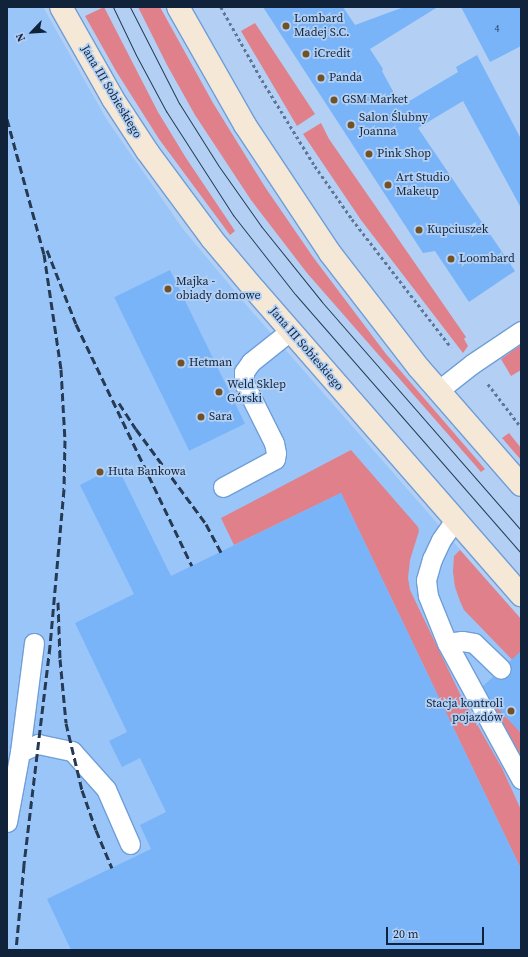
<!DOCTYPE html>
<meta charset="utf-8">
<style>
body{margin:0}
#map{position:relative;width:528px;height:957px;overflow:hidden;background:#b3d0f4;font-family:"Source Serif 4",serif}
div>[style]{position:absolute}
[style*='--x']{left:calc(var(--x)*1px);top:calc(var(--y)*1px);width:calc(var(--w)*1px);rotate:calc(var(--a)*1deg)}
.built>*{inset:0;background:#9ac5f9}
.green>*{inset:0;background:#df808a}
.building>*{inset:0;background:#79b3f8;transform-origin:0 0}
.path>*{height:2.5px;margin-top:-1.25px;transform-origin:0;background:repeating-linear-gradient(90deg,#5f7795 0 3px,transparent 0 6px)}
.roads{filter:drop-shadow(1px 0 #6f9ed7) drop-shadow(-1px 0 #6f9ed7) drop-shadow(0 1px #6f9ed7) drop-shadow(0 -1px #6f9ed7)}
.service>*{height:19px;margin:-9.5px;padding:0 9.5px;transform-origin:9.5px;border-radius:9.5px;background:#fff}
.secondary>*{height:22px;margin:-11px;padding:0 11px;transform-origin:11px;border-radius:11px;background:#f6e8d7}
.tram>*{height:1px;margin:-0.5px;padding:0 0.5px;transform-origin:0.5px;border-radius:0.5px;background:#263b53}
.rail>*{height:3px;margin-top:-1.5px;transform-origin:0;background:repeating-linear-gradient(90deg,#263b53 0 8px,transparent 0 12px)}
.dots>*{width:11px;height:11px;translate:-50% -50%;box-sizing:border-box;border:2px solid #b3d0f4;border-radius:50%}
span{translate:-50% -50%;white-space:nowrap;text-align:center;line-height:1.15;-webkit-text-stroke:3.5px #b3d0f4;paint-order:stroke}
.number-label{font-size:10px;color:#2a476a}
.number-label span{-webkit-text-stroke-width:0}
.poi-label{font-size:12px;color:#10233a}
.left{translate:0 -50%;text-align:left}
.right{translate:-100% -50%;text-align:right}
.street-label{font-size:12px;color:#10233a}
.frame{position:absolute;inset:0;border:8px solid #10233a;pointer-events:none}
.north{position:absolute;left:12px;top:12px;width:40px;height:40px;-webkit-text-stroke:3px #b3d0f4;paint-order:stroke;rotate:245deg;font-size:11px;font-weight:700;line-height:16px;text-align:center;color:#10233a}
.north::after{content:'';display:block;margin:auto;width:14px;height:18px;background:#10233a;clip-path:polygon(50% 0,100% 100%,50% 72%,0 100%)}
.scale{position:absolute;left:386px;top:927px;width:98px;height:18px;box-sizing:border-box;border:2px solid #10233a;border-top:0;padding-left:5px;font-size:12px;line-height:14px;white-space:nowrap;color:#10233a;-webkit-text-stroke:3px #b3d0f4;paint-order:stroke}
</style>
<div id="map">
<div class="built">
<i style="clip-path:polygon(7px 7px,43px 7px,107px 120px,183px 229px,248px 307px,521px 619px,521px 950px,7px 950px)"></i>
</div>
<div class="green">
<i style="clip-path:polygon(104px 7px,158px 112px,186px 158px,235px 231px,230px 235px,159px 139px,116px 71px,85px 16px)"></i>
<i style="clip-path:polygon(138px 7px,160px 7px,213px 103px,265px 187px,313px 257px,386px 354px,485px 469px,481px 472px,307px 273px,251px 200px,195px 115px,167px 65px)"></i>
<i style="clip-path:polygon(255px 23px,315px 114px,297px 126px,241px 31px)"></i>
<i style="clip-path:polygon(321px 123px,329px 139px,466px 337px,464px 339px,468px 346px,463px 353px,361px 220px,303px 134px)"></i>
<i style="clip-path:polygon(521px 345px,521px 370px,511px 376px,501px 359px)"></i>
<i style="clip-path:polygon(509px 433px,521px 448px,521px 460px,502px 438px)"></i>
<i style="clip-path:polygon(351px 450px,418px 527px,419px 531px,410px 560px,408px 578px,410px 590px,462px 698px,502px 768px,521px 810px,521px 869px,341px 493px,234px 545px,221px 518px)"></i>
<i style="clip-path:polygon(460px 550px,521px 619px,521px 669px,464px 610px,460px 601px,455px 587px,453px 572px,454px 556px)"></i>
<i style="clip-path:polygon(480px 689px,521px 733px,521px 755px,513px 749px)"></i>
</div>
<div class="building">
<i style="clip-path:polygon(263px 7px,343px 7px,355px 25px,404px 7px,436px 7px,436px 8px,370px 49px,383px 69px,382px 71px,401px 106px,458px 72px,456px 67px,477px 55px,521px 139px,521px 208px,463px 101px,418px 128px,515px 271px,469px 302px,435px 251px,423px 253px)"></i>
<i style="clip-path:polygon(461px 7px,521px 7px,521px 46px,490px 62px)"></i>
<i style="left:170px;top:270px;width:171px;height:62px;rotate:64deg"></i>
<i style="clip-path:polygon(117px 466px,171px 576px,341px 493px,521px 869px,521px 950px,71px 950px,47px 899px,151px 849px,140px 825px,166px 812px,140px 758px,122px 767px,109px 741px,127px 732px,75px 623px,134px 594px,80px 485px)"></i>
<i style="clip-path:polygon(521px 651px,521px 733px,491px 701px,483px 686px,493px 677px,499px 680px,509px 677px,512px 671px,509px 662px)"></i>
</div>
<div class="path">
<i style="--x:221;--y:7;--w:84;--a:60.7"></i>
<i style="--x:262;--y:80;--w:101;--a:58.4"></i>
<i style="--x:315;--y:166;--w:65;--a:55.1"></i>
<i style="--x:352;--y:219;--w:162;--a:52.3"></i>
<i style="--x:488;--y:384;--w:54;--a:52.5"></i>
</div>
<div class="roads">
<div class="service">
<i style="--x:439;--y:390;--w:42;--a:-38.2"></i>
<i style="--x:472;--y:364;--w:59;--a:-34"></i>
<i style="--x:223;--y:487;--w:59;--a:-28.3"></i>
<i style="--x:275;--y:459;--w:6;--a:-81"></i>
<i style="--x:276;--y:453;--w:10;--a:-101"></i>
<i style="--x:274;--y:443;--w:67;--a:-116.6"></i>
<i style="--x:244;--y:383;--w:11;--a:-90"></i>
<i style="--x:244;--y:372;--w:12;--a:-55"></i>
<i style="--x:251;--y:362;--w:50;--a:-38.5"></i>
<i style="--x:455;--y:520;--w:24;--a:125"></i>
<i style="--x:441;--y:540;--w:21;--a:115"></i>
<i style="--x:432;--y:559;--w:22;--a:106"></i>
<i style="--x:426;--y:580;--w:16;--a:83"></i>
<i style="--x:428;--y:596;--w:51;--a:68"></i>
<i style="--x:447;--y:643;--w:155;--a:61.4"></i>
<i style="--x:447;--y:643;--w:15;--a:-8"></i>
<i style="--x:462;--y:641;--w:12;--a:9"></i>
<i style="--x:474;--y:643;--w:37;--a:44"></i>
<i style="--x:20;--y:752;--w:20;--a:-24"></i>
<i style="--x:38;--y:744;--w:35;--a:12"></i>
<i style="--x:72;--y:751;--w:51;--a:48.2"></i>
<i style="--x:106;--y:789;--w:60;--a:66.4"></i>
<i style="--x:7;--y:822;--w:71;--a:-79.5"></i>
<i style="--x:20;--y:752;--w:110;--a:-82.7"></i>
</div>
<div class="secondary">
<i style="--x:61;--y:7;--w:106;--a:60.5"></i>
<i style="--x:113;--y:99;--w:62;--a:56.8"></i>
<i style="--x:147;--y:151;--w:109;--a:53.5"></i>
<i style="--x:212;--y:239;--w:67;--a:49.9"></i>
<i style="--x:255;--y:290;--w:405;--a:48.9"></i>
<i style="--x:178;--y:7;--w:136;--a:60.4"></i>
<i style="--x:245;--y:125;--w:154;--a:56.4"></i>
<i style="--x:330;--y:253;--w:145;--a:52.3"></i>
<i style="--x:419;--y:368;--w:155;--a:48.9"></i>
</div>
</div>
<div class="tram">
<i style="--x:113;--y:7;--w:53;--a:64.4"></i>
<i style="--x:136;--y:55;--w:64;--a:61.8"></i>
<i style="--x:166;--y:111;--w:124;--a:57.2"></i>
<i style="--x:233;--y:215;--w:100;--a:51.9"></i>
<i style="--x:295;--y:294;--w:344;--a:48.9"></i>
<i style="--x:130;--y:7;--w:108;--a:63"></i>
<i style="--x:179;--y:103;--w:73;--a:57.8"></i>
<i style="--x:218;--y:165;--w:75;--a:54.8"></i>
<i style="--x:261;--y:226;--w:97;--a:51.2"></i>
<i style="--x:322;--y:302;--w:303;--a:48.9"></i>
</div>
<div class="rail">
<i style="--x:7;--y:119;--w:140;--a:74.7"></i>
<i style="--x:44;--y:254;--w:116;--a:81.6"></i>
<i style="--x:61;--y:369;--w:71;--a:86.8"></i>
<i style="--x:65;--y:440;--w:49;--a:91.2"></i>
<i style="--x:64;--y:489;--w:158;--a:95.1"></i>
<i style="--x:50;--y:646;--w:221;--a:96.8"></i>
<i style="--x:24;--y:865;--w:85;--a:95.4"></i>
<i style="--x:47;--y:250;--w:79;--a:68.6"></i>
<i style="--x:76;--y:324;--w:268;--a:64.4"></i>
<i style="--x:119;--y:403;--w:31;--a:57"></i>
<i style="--x:136;--y:429;--w:118;--a:53.6"></i>
<i style="--x:206;--y:524;--w:32;--a:62"></i>
<i style="--x:58;--y:602;--w:57;--a:88"></i>
<i style="--x:60;--y:659;--w:64;--a:84.6"></i>
<i style="--x:66;--y:723;--w:69;--a:76.6"></i>
<i style="--x:82;--y:790;--w:42;--a:70.7"></i>
<i style="--x:96;--y:830;--w:41;--a:67.2"></i>
</div>
<div class="dots">
<i style="left:286px;top:26px;background:#715227"></i>
<i style="left:306px;top:54px;background:#715227"></i>
<i style="left:321px;top:78px;background:#715227"></i>
<i style="left:334px;top:100px;background:#715227"></i>
<i style="left:351px;top:125px;background:#715227"></i>
<i style="left:369px;top:154px;background:#715227"></i>
<i style="left:388px;top:185px;background:#715227"></i>
<i style="left:419px;top:230px;background:#715227"></i>
<i style="left:451px;top:259px;background:#715227"></i>
<i style="left:168px;top:289px;background:#715227"></i>
<i style="left:181px;top:363px;background:#715227"></i>
<i style="left:219px;top:392px;background:#715227"></i>
<i style="left:201px;top:417px;background:#715227"></i>
<i style="left:100px;top:472px;background:#715227"></i>
<i style="left:511px;top:711px;background:#715227"></i>
</div>
<div class="number-label">
<span style="left:497px;top:29px">4</span>
</div>
<div class="poi-label">
<span class="left" style="left:294px;top:26px">Lombard<br>Madej S.C.</span>
<span class="left" style="left:314px;top:54px">iCredit</span>
<span class="left" style="left:329px;top:78px">Panda</span>
<span class="left" style="left:342px;top:100px">GSM Market</span>
<span class="left" style="left:359px;top:125px">Salon Ślubny<br>Joanna</span>
<span class="left" style="left:377px;top:154px">Pink Shop</span>
<span class="left" style="left:396px;top:185px">Art Studio<br>Makeup</span>
<span class="left" style="left:427px;top:230px">Kupciuszek</span>
<span class="left" style="left:459px;top:259px">Loombard</span>
<span class="left" style="left:176px;top:289px">Majka -<br>obiady domowe</span>
<span class="left" style="left:189px;top:363px">Hetman</span>
<span class="left" style="left:227px;top:392px">Weld Sklep<br>Górski</span>
<span class="left" style="left:209px;top:417px">Sara</span>
<span class="left" style="left:108px;top:472px">Huta Bankowa</span>
<span class="right" style="left:503px;top:711px">Stacja kontroli<br>pojazdów</span>
</div>
<div class="street-label">
<span style="left:111px;top:92px;rotate:59deg">Jana III Sobieskiego</span>
<span style="left:306px;top:349px;rotate:49deg">Jana III Sobieskiego</span>
</div>
<div class="frame"></div>
<div class="north">N</div>
<div class="scale">20 m</div>
</div>
